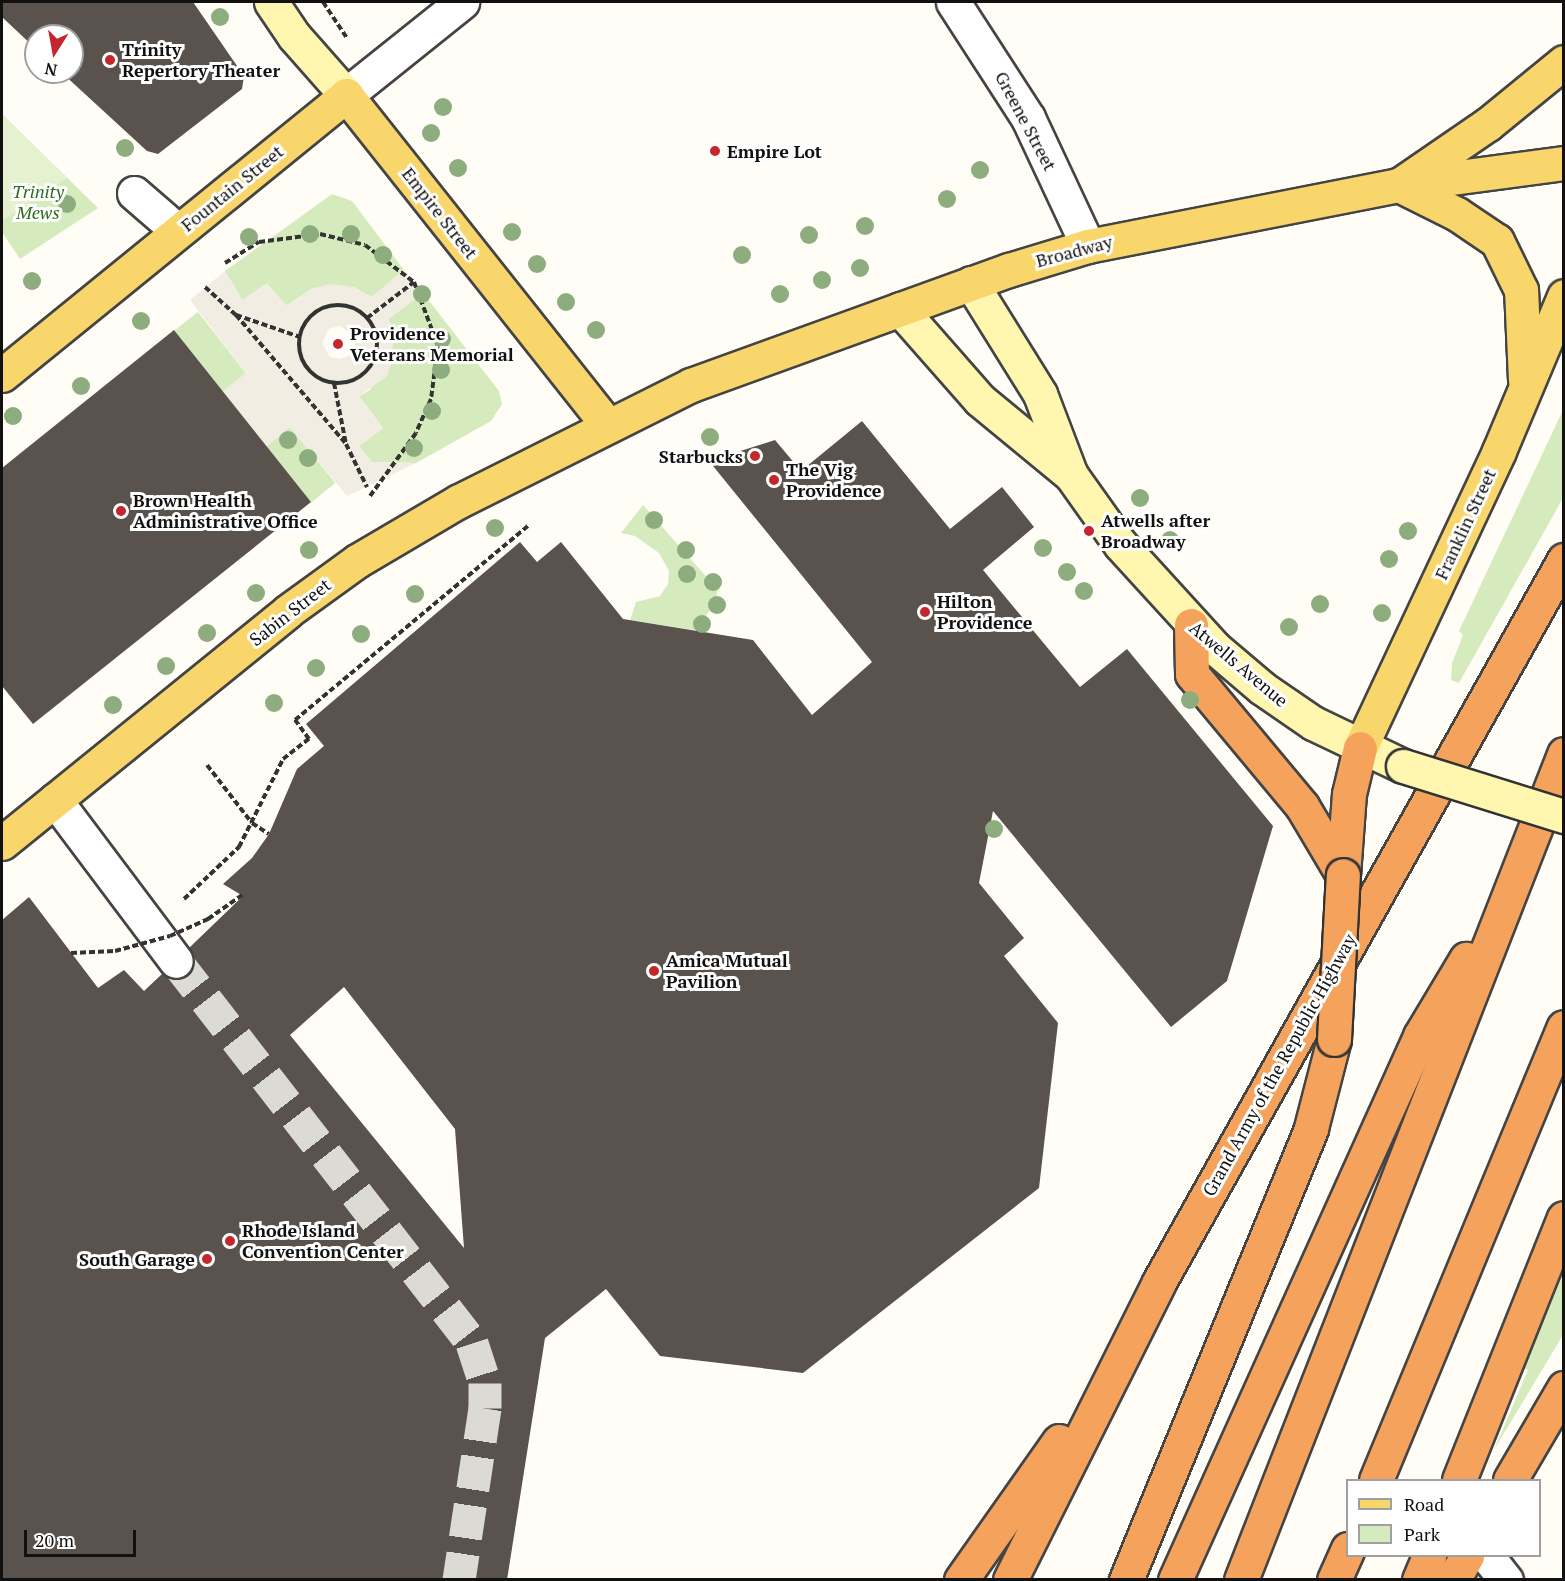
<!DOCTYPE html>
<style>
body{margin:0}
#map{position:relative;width:1565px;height:1581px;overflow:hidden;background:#fffdf5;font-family:"PT Serif",serif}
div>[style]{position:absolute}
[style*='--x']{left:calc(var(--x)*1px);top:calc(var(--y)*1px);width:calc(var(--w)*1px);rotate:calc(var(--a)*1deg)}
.green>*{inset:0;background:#d5ebbd;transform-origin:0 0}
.pitch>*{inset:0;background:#e6f2cf}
.plaza>*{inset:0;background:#f1ede2}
.building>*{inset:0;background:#5a524d}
.street-tunnel>*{height:33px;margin-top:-16.5px;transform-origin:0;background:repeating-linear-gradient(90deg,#dbdad3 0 33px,transparent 0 49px)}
.path>*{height:4px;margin-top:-2px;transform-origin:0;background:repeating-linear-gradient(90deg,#333 0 6px,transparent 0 9px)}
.path>.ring{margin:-2px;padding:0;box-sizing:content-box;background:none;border:4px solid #333;border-radius:50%}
.roads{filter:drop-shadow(2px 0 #444) drop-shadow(-2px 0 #444) drop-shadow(0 2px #444) drop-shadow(0 -2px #444)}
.street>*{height:33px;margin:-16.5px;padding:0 16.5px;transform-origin:16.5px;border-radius:16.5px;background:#fff}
.secondary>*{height:33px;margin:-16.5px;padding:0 16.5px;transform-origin:16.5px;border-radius:16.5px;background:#fff6b0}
.primary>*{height:33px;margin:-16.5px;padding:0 16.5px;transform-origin:16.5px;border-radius:16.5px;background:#f9d66b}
.highway>*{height:33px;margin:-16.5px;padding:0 16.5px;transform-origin:16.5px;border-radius:16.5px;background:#f5a25d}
.path-bridge>*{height:4px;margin-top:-2px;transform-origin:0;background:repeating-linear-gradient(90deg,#333 0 6px,transparent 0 9px)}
.bridges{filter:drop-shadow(2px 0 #333) drop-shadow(-2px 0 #333) drop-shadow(0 2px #333) drop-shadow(0 -2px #333)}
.secondary-bridge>*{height:33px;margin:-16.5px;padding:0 16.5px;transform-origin:16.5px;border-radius:16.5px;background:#fff6b0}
.highway-bridge>*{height:33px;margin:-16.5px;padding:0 16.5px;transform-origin:16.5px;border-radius:16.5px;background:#f5a25d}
.trees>*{width:18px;height:18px;margin:-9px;border-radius:50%;background:#8dad7f}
.dots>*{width:16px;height:16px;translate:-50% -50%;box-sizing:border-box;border:3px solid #fff;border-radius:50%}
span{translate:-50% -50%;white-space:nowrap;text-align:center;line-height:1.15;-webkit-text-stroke:6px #fff;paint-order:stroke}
.poi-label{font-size:18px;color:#111;font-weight:700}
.left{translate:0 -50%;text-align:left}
.right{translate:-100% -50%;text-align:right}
.street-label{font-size:18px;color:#111}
.park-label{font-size:18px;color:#2f6b1f;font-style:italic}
.frame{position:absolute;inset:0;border:3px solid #111;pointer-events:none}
.legend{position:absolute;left:1346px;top:1479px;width:195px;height:78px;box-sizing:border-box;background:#fff;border:2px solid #a0a0a0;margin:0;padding:8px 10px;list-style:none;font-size:18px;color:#111}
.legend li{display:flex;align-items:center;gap:12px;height:30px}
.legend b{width:30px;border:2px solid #a0a0a0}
.north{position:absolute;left:24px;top:24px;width:60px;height:60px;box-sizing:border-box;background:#fff;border:2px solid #a0a0a0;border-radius:50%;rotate:191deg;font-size:16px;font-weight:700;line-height:24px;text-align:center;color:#111}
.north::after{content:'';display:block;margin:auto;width:21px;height:27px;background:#c4262e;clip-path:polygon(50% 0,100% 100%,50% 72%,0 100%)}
.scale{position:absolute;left:24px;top:1530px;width:112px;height:27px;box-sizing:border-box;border:3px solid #111;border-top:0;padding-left:8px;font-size:18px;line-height:21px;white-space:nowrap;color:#111;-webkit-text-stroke:4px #fff;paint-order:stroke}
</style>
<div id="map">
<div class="green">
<i style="clip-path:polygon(2px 114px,98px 208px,20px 259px,2px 232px)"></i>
<i style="clip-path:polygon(332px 194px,352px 201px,404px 270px,372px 297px,353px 287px,313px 288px,286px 306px,242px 300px,225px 271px)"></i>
<i style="clip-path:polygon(423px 293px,499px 391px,502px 404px,491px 421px,416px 463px,372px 462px,359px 446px,383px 428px,359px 396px,370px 390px,394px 334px,388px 319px)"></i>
<i style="left:198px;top:312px;width:78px;height:30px;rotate:52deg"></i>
<i style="clip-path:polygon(1563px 410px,1563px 498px,1459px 683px,1451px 680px,1452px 663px,1463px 635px,1459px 631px)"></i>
<i style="left:290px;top:427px;width:72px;height:31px;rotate:51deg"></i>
<i style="clip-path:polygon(643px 505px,718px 590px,712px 608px,694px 630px,630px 620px,636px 602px,660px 596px,668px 584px,669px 571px,659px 553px,635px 536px,621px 533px)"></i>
<i style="clip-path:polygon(1563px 1249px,1563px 1335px,1494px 1450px,1528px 1370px,1517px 1365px)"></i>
</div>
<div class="pitch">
<i style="clip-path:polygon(2px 114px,67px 178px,2px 221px)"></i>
</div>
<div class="plaza">
<i style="clip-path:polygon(evenodd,404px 270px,423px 293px,388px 319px,394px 334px,391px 365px,387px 376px,359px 396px,383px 428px,359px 446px,372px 462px,416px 463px,347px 496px,290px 427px,266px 447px,200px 429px,232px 403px,223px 391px,246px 373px,190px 300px,225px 271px,242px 300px,267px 283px,287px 306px,313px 288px,331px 284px,353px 287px,372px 297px,404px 270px,339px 326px,353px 334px,355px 345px,350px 355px,340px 359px,330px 357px,322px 343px,329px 329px,339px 326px)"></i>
</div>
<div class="building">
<i style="clip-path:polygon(2px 2px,193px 2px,244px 76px,242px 89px,158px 154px,147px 151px,61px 72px,72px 72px,72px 36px,36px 36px,36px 49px,2px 17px)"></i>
<i style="clip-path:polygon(174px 330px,311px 502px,33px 724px,2px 686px,2px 468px)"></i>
<i style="clip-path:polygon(evenodd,862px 421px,950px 529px,1002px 487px,1034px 527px,983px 570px,1080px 687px,1127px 649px,1273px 826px,1227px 981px,1171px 1027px,993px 811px,979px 883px,1024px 938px,1004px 956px,1058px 1023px,1039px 1188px,803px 1373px,660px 1356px,606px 1289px,545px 1338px,507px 1580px,2px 1580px,2px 920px,29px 897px,98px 988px,124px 970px,144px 991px,162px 974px,178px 980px,187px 976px,195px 959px,189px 948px,243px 896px,223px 884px,252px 858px,269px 834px,297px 769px,324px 746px,306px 724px,520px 542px,537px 562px,561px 542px,623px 619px,753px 640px,812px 715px,872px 662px,709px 461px,775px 440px,801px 471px,862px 421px,344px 987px,455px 1129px,464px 1248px,290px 1035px,344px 987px)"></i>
</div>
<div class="street-tunnel">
<i style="--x:176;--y:961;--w:483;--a:52.2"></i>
<i style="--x:472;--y:1343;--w:42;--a:72"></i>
<i style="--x:485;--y:1383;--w:25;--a:90"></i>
<i style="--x:485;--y:1408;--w:174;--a:98.6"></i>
</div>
<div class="path">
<i style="--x:323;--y:2;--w:43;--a:56.3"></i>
<i style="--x:225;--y:263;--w:40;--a:-32"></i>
<i style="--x:259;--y:242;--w:62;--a:-7.5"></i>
<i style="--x:320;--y:234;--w:46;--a:13.7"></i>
<i style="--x:365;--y:245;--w:61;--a:37.1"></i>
<i style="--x:414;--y:282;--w:68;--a:69.4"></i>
<i style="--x:438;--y:346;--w:53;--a:97.5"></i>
<i style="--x:431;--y:399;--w:37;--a:114"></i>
<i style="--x:416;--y:433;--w:78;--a:126.1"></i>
<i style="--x:205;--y:287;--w:42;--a:42.1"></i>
<i style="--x:236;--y:315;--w:68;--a:19"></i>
<i class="ring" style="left:299px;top:305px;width:74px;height:74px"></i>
<i style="--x:236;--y:315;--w:170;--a:49.5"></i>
<i style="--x:367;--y:318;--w:59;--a:-37.5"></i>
<i style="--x:334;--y:383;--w:62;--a:78.9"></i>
<i style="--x:346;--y:444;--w:48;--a:64"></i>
<i style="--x:207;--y:765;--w:73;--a:52.2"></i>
<i style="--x:252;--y:823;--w:20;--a:33"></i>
<i style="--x:184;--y:899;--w:76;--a:-43.4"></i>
<i style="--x:239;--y:847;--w:98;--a:-63.4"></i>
<i style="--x:283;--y:759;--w:33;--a:-38"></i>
<i style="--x:309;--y:739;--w:24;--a:-126"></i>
<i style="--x:295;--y:720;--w:305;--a:-39.8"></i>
</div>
<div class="roads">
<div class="street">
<i style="--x:953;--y:2;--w:138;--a:57.1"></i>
<i style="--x:1028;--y:118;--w:141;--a:64.9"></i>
<i style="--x:346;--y:95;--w:149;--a:-38.7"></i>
<i style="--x:134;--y:193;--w:58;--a:40.8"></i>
<i style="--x:55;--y:800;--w:201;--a:53.1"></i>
<i style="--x:1487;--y:1556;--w:31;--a:52"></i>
</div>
<div class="secondary">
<i style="--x:271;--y:2;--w:41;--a:55.9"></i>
<i style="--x:294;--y:36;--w:79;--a:48.6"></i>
<i style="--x:971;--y:283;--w:131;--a:58.1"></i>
<i style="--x:1040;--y:394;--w:87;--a:69.1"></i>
<i style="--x:900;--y:309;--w:121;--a:48.7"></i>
<i style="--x:980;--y:400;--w:118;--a:39.5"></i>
<i style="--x:1071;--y:475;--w:85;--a:54.6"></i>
<i style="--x:1120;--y:544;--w:141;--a:47.6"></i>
<i style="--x:1215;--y:648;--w:62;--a:40.4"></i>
<i style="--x:1262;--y:688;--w:62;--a:34.5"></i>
<i style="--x:1313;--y:723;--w:100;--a:25.5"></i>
</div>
<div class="primary">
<i style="--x:2;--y:375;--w:444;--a:-39.1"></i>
<i style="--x:346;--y:95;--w:421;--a:51.6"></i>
<i style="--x:1525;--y:380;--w:90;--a:-92.5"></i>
<i style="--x:1521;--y:290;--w:55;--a:-116.1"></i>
<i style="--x:1497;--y:241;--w:48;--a:-146"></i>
<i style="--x:1457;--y:214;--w:65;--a:-153.4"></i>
<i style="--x:1399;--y:185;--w:108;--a:-34.4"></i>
<i style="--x:1488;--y:124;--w:98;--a:-39.2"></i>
<i style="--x:1360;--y:748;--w:328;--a:-64.9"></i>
<i style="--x:1499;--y:451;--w:168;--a:-67.2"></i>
<i style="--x:2;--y:843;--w:368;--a:-39"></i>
<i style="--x:288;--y:611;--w:85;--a:-35.9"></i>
<i style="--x:357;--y:561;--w:118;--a:-30.5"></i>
<i style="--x:459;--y:501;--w:259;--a:-26.6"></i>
<i style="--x:691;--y:385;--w:338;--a:-19.9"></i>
<i style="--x:1009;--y:270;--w:83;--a:-16.9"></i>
<i style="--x:1088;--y:246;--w:317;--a:-11.1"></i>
<i style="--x:1399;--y:185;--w:166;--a:-7.6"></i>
</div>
<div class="highway">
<i style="--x:1191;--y:625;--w:49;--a:88.8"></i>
<i style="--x:1192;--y:674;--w:172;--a:50.2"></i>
<i style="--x:1302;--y:806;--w:80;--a:59.3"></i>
<i style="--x:1343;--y:875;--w:81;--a:-85.8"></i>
<i style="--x:1349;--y:794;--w:47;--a:-76.6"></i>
<i style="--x:1376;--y:1480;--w:490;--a:-67.5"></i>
<i style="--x:1459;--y:1480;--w:282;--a:-68.2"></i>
<i style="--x:1510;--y:1480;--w:107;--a:-59.6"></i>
<i style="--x:961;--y:1580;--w:170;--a:-54.8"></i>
<i style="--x:1010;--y:1580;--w:333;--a:-63.4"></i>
<i style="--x:1159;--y:1282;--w:828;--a:-60.71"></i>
<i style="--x:1126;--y:1580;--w:488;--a:-67.7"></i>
<i style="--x:1311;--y:1128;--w:92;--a:-75.5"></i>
<i style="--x:1175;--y:1580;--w:597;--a:-65.75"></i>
<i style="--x:1420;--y:1036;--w:90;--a:-59.1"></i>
<i style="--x:1241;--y:1580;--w:887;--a:-68.64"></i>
<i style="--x:1334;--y:1580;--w:34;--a:-66"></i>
<i style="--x:1419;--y:1580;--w:26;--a:-67"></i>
<i style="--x:1453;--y:1580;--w:28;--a:-60"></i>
</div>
</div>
<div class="path-bridge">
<i style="--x:71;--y:953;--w:44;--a:-2.6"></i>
<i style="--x:115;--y:951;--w:57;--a:-15.3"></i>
<i style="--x:170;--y:936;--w:42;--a:-24.1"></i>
<i style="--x:208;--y:919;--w:42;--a:-35.2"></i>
</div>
<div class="bridges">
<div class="secondary-bridge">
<i style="--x:1403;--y:766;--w:169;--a:17.3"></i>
</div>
<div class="highway-bridge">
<i style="--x:1334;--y:1039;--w:164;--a:-86.9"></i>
</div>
</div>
<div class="trees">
<i style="left:220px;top:17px"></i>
<i style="left:443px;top:107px"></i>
<i style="left:431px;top:133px"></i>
<i style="left:125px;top:148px"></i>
<i style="left:458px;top:168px"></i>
<i style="left:980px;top:170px"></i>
<i style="left:947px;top:199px"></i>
<i style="left:67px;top:204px"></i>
<i style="left:865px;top:226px"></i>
<i style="left:512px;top:232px"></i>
<i style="left:310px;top:234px"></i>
<i style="left:351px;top:234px"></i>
<i style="left:809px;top:235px"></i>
<i style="left:249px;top:237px"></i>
<i style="left:383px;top:255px"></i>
<i style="left:742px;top:255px"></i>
<i style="left:537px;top:264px"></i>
<i style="left:860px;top:268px"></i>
<i style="left:822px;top:280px"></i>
<i style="left:32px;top:281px"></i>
<i style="left:422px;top:294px"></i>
<i style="left:780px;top:294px"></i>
<i style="left:566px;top:302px"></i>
<i style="left:141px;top:321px"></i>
<i style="left:596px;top:330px"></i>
<i style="left:442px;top:339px"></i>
<i style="left:441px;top:370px"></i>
<i style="left:81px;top:386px"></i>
<i style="left:432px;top:411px"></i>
<i style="left:13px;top:416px"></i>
<i style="left:710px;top:437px"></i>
<i style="left:288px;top:440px"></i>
<i style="left:414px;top:448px"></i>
<i style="left:308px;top:458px"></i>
<i style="left:1140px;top:498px"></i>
<i style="left:654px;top:520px"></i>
<i style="left:495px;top:528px"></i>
<i style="left:1408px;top:531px"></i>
<i style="left:1170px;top:540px"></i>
<i style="left:1043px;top:548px"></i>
<i style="left:309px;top:550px"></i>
<i style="left:686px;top:550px"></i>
<i style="left:1389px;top:559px"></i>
<i style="left:1067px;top:572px"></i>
<i style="left:687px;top:574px"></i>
<i style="left:713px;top:582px"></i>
<i style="left:1084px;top:591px"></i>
<i style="left:256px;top:593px"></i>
<i style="left:415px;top:594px"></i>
<i style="left:1320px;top:604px"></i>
<i style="left:717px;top:605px"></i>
<i style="left:1382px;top:613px"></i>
<i style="left:702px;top:624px"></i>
<i style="left:1289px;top:627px"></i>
<i style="left:207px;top:633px"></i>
<i style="left:361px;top:634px"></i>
<i style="left:166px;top:666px"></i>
<i style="left:316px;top:668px"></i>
<i style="left:1190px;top:700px"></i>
<i style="left:274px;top:703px"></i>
<i style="left:113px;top:705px"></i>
<i style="left:994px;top:829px"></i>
</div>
<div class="dots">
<i style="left:110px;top:60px;background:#c4262e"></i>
<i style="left:715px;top:151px;background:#c4262e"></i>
<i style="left:338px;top:344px;background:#c4262e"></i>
<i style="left:755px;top:456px;background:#c4262e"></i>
<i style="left:774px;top:480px;background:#c4262e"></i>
<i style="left:121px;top:511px;background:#c4262e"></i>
<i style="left:1089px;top:531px;background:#c4262e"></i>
<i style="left:925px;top:612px;background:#c4262e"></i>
<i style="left:654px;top:971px;background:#c4262e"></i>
<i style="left:230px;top:1241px;background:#c4262e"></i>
<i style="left:207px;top:1259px;background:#c4262e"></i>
</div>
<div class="poi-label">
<span class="left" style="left:122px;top:60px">Trinity<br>Repertory Theater</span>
<span class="left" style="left:727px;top:151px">Empire Lot</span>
<span class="left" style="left:350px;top:344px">Providence<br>Veterans Memorial</span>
<span class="right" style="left:743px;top:456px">Starbucks</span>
<span class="left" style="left:786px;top:480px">The Vig<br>Providence</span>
<span class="left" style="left:133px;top:511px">Brown Health<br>Administrative Office</span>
<span class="left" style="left:1101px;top:531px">Atwells after<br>Broadway</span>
<span class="left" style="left:937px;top:612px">Hilton<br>Providence</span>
<span class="left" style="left:666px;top:971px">Amica Mutual<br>Pavilion</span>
<span class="left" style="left:242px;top:1241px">Rhode Island<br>Convention Center</span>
<span class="right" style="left:195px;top:1259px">South Garage</span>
</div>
<div class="street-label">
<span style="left:1026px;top:121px;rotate:62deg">Greene Street</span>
<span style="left:232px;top:188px;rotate:-39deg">Fountain Street</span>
<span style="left:440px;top:213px;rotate:52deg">Empire Street</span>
<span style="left:1074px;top:251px;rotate:-15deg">Broadway</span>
<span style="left:1465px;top:524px;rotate:-65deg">Franklin Street</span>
<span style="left:290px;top:612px;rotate:-38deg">Sabin Street</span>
<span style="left:1239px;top:664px;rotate:40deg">Atwells Avenue</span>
<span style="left:1279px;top:1065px;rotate:-61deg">Grand Army of the Republic Highway</span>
</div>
<div class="park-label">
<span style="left:38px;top:202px">Trinity<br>Mews</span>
</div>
<div class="frame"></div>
<ul class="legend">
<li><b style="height:8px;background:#f9d66b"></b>Road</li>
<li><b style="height:16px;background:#d5ebbd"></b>Park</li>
</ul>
<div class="north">N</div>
<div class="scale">20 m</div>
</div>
